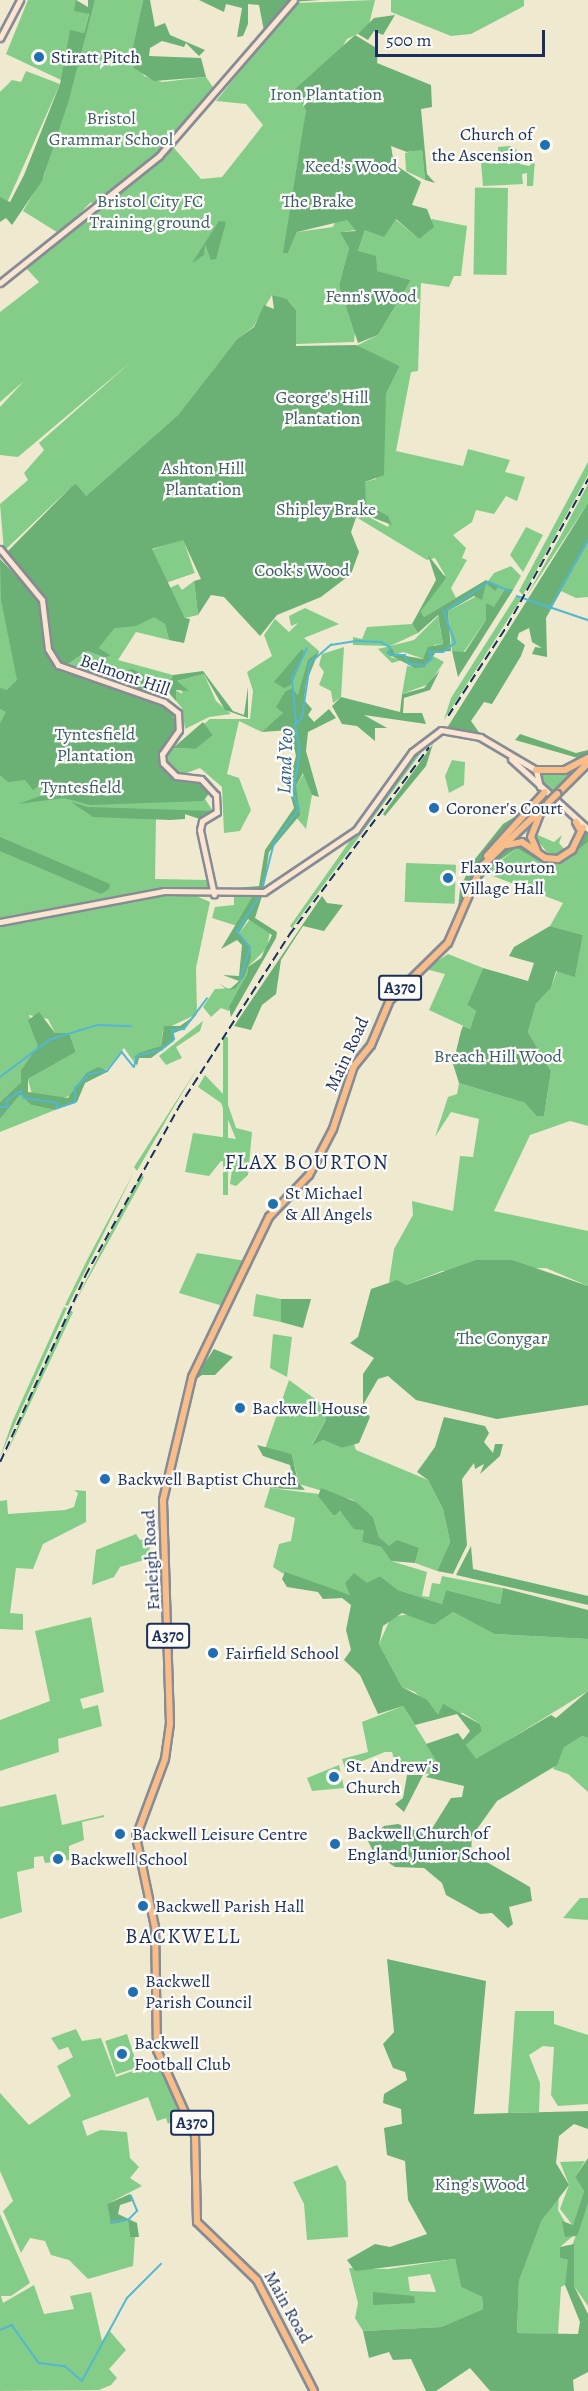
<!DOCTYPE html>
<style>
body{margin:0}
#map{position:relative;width:588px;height:2391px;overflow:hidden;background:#efe9cf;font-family:Alegreya,serif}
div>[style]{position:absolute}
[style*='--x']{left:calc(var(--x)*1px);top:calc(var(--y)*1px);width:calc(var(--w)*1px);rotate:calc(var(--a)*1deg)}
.green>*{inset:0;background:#84cd89;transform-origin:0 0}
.forest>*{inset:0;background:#6bb075}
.stream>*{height:1.5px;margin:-0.75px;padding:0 0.75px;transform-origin:0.75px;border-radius:0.75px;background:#53b7d2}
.roads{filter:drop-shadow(2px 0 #858c96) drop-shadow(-2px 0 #858c96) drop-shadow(0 2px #858c96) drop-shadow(0 -2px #858c96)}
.secondary>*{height:5px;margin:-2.5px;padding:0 2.5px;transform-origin:2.5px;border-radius:2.5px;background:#fce5d0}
.primary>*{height:6px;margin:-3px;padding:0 3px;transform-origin:3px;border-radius:3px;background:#f8bd89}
.rail>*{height:1.5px;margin-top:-0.75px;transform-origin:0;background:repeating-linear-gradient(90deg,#1b2f5e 0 9px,transparent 0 13.5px)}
.bridges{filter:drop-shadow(2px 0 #858c96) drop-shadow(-2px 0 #858c96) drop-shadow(0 2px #858c96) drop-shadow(0 -2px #858c96)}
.primary-bridge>*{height:6px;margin:-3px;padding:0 3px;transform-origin:3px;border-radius:3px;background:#f8bd89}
.dots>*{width:16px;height:16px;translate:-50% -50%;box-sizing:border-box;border:3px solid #fdfcf7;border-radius:50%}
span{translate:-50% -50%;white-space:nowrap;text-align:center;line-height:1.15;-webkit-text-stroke:4.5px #fdfcf7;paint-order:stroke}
.shield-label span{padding:2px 4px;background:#fdfcf7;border:2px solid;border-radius:4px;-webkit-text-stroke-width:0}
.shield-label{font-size:16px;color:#1b2f5e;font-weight:700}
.poi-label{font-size:18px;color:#1b2f5e}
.left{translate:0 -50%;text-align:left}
.right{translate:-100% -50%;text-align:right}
.park-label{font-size:18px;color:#3a5e6b}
.street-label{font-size:18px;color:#1b2f5e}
.water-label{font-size:20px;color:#2f5f87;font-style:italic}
.quarter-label{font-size:21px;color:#1b2f5e;letter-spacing:1.5px}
.scale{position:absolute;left:375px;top:30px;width:170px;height:27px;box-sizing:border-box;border:3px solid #1b2f5e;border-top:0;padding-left:8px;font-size:18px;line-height:21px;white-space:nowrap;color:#1b2f5e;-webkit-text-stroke:4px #fdfcf7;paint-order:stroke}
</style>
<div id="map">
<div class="green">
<i style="clip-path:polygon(28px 0,76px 0,89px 13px,84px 33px,70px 31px,61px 80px,6px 54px)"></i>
<i style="clip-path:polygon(95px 0,143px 0,131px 55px,144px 76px,162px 82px,206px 77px,215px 90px,157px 154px,102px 201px,90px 203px,60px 234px,23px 211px,44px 176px)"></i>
<i style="clip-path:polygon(375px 0,368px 29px,347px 39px,306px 110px,288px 253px,297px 232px,333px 227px,336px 220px,347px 220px,356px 230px,341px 232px,349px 248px,339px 285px,356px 324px,354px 342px,296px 344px,296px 310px,289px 301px,272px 295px,253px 327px,237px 339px,178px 415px,86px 496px,71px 487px,4px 551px,0 504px,28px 480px,24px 473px,44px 450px,39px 443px,132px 361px,18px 457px,0 455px,0 407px,24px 381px,0 402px,0 312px,39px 282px,26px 268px,174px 148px,201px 179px,222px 177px,263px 125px,246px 104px,216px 101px,295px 3px)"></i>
<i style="clip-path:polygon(391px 0,524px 0,524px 6px,471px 34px,451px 36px,391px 12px)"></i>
<i style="clip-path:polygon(26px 71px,60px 84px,7px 203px,0 197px,0 92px,12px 80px,21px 82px)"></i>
<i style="clip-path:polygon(511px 146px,512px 161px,516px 148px,520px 164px,529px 166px,535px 160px,533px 186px,527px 186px,527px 173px,522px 174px,523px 184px,483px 186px,481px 163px,498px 161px,498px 147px)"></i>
<i style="clip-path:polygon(422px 149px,425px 180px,406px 171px,405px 153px)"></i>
<i style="left:508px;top:188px;width:87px;height:33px;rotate:91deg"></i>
<i style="clip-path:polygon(395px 219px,419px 239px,432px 219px,467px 226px,461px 276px,454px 276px,449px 287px,421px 283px,418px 371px,411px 372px,396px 451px,463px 466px,468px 449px,510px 460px,505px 472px,525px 477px,517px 501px,506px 496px,494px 514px,476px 510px,472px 522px,453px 535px,466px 548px,462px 558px,467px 560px,451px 588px,456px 598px,424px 617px,421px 611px,445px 575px,435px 558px,427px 560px,356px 517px,359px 512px,388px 527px,390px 520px,365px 504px,365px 482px,376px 479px,386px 394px,400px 366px,356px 346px,378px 335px,411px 280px,376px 271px,358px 251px,365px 230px)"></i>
<i style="clip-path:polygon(588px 462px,588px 475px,523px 595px,519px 591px)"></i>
<i style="clip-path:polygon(588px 484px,588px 503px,526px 597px,560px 537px)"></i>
<i style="clip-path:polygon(526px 527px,543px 535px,523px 572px,510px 555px)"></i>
<i style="left:183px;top:539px;width:36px;height:33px;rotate:71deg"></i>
<i style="clip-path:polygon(588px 543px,588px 597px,576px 598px,561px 591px)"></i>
<i style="clip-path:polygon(0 559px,42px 612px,41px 637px,53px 666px,174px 714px,174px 732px,160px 751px,160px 764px,173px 777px,200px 782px,210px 792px,205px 799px,213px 811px,200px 819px,185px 814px,185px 819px,156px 818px,155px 879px,210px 880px,208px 890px,150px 890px,49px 914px,0 919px)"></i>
<i style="clip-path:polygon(511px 566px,521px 576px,513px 590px,494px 607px,486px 604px,486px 620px,461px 656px,452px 651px,448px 611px,477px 596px,494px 573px)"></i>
<i style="clip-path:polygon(194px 581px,198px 615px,185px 618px,170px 588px,178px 584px,182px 590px)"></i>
<i style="clip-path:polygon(516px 596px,521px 599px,444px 720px,451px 698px)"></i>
<i style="clip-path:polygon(305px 608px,339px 624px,304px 638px,319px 651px,298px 695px,292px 688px,277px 707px,283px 713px,278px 719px,262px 732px,239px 721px,227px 774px,239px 778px,251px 810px,240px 831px,224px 833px,222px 787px,200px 768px,181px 775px,174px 772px,163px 755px,173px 748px,196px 749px,213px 735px,204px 724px,210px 719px,250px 719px,253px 691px,247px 672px,272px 656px,264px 635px,275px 619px,289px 632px,298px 623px,291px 626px,289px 616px)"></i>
<i style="clip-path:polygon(156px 616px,165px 624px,169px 640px,136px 632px,118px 660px,173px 675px,167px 689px,133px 669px,128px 684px,66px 666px,87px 651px,106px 658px,109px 655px,99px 648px,115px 628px)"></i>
<i style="clip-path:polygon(438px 616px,443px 644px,434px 645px,424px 659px,403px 652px,390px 657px,402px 660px,392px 663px,378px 649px,414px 640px)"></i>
<i style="clip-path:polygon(412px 624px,418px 633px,390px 646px,353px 645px,353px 637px,362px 639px,367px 627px)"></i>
<i style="clip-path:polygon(344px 647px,341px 697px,333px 703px,331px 691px,319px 685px,324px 672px,319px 665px,322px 654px)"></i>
<i style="clip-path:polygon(433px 656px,444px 662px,429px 684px,402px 694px,407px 666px,425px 667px)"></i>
<i style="clip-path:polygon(204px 674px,216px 701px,231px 714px,209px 717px,185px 729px,182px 708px,176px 701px,175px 690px,183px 694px,177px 681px)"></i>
<i style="clip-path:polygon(429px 742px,292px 928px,290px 926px,409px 757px)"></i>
<i style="clip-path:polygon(452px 760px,465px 762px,464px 785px,449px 793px,445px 776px)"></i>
<i style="clip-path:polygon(586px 763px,552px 795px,541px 784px,540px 773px,564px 772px)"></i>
<i style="clip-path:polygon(304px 773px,312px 795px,306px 829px,296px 817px,296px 786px)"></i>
<i style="clip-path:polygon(533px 833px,554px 842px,562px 835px,559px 843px,566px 851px,551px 857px,537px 840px,538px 851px)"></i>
<i style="clip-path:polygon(588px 842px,588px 1126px,570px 1121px,530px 1135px,494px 1211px,588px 1231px,588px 1286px,546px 1268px,442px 1271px,406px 1285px,389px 1282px,394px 1249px,413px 1215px,412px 1201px,453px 1211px,460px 1156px,473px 1157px,479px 1119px,451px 1112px,435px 1137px,448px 1097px,457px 1094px,459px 1083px,525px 1103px,544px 1116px,551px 1071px,528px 1032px,536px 1004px,551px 988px,557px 971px,575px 976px,583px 935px,550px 926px,563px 903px,485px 873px,517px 848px,554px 865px)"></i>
<i style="left:406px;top:863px;width:50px;height:39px;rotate:2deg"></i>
<i style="clip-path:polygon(159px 893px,191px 894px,210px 902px,196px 968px,197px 1014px,163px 1030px,161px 1046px,134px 1057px,136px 1065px,124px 1048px,107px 1069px,86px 1073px,72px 1095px,61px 1099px,32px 1095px,28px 1079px,76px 1052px,69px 1033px,55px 1033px,48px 1019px,29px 1015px,39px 1046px,21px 1070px,21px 1082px,0 1102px,0 924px)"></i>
<i style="clip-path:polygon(254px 894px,237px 926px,212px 918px,215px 907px,234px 905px,234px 896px)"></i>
<i style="clip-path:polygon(251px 918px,270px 932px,267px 948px,248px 967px,247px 974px,229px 1011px,221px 1008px,211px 1017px,203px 1007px,215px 989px,236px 988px,244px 977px,250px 945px,239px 933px)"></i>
<i style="clip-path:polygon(448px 954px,483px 968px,467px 1005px,476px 1011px,470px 1029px,429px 1010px,445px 974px,425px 969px)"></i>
<i style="clip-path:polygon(203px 1021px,200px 1031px,176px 1047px,182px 1058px,166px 1065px,159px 1056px)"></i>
<i style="left:223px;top:1037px;width:5px;height:158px"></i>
<i style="clip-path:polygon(200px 1064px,172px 1110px,137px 1171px,134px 1167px)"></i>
<i style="clip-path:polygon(205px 1075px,225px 1096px,236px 1128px,252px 1132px,248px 1175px,236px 1186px,230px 1184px,233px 1163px,221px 1161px,209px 1176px,185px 1172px,193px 1133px,236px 1139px,221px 1103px,198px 1087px)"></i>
<i style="clip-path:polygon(20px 1095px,31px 1105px,55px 1110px,0 1132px,0 1119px)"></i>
<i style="clip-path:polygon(134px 1172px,68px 1306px,65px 1305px,88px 1258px)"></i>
<i style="clip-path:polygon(141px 1175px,144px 1177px,72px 1308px,107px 1239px)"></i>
<i style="clip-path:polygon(197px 1253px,246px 1261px,223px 1306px,179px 1293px)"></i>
<i style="clip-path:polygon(256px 1294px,281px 1299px,281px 1322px,253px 1316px)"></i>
<i style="clip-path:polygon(64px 1307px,67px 1308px,0 1457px,13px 1420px)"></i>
<i style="clip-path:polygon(70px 1310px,73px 1312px,6px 1455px,26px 1406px)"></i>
<i style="clip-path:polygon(273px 1334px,292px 1337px,287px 1377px,270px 1368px)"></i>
<i style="clip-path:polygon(289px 1380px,326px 1407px,326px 1420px,312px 1444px,323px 1440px,342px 1448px,354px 1444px,356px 1450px,428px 1480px,443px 1509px,450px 1542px,437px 1571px,415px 1563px,419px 1548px,389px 1547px,379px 1537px,373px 1517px,353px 1500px,299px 1484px,292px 1454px,265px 1449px)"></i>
<i style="clip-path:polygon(270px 1488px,319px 1494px,334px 1516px,339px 1511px,365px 1530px,362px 1542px,381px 1547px,391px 1561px,427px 1572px,422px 1596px,429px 1597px,432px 1583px,440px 1584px,442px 1576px,503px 1588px,500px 1604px,446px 1590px,442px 1604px,398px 1590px,380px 1576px,350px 1595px,282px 1573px,273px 1567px,279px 1544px,291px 1541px,295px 1518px,264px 1507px)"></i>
<i style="clip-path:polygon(74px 1490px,86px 1491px,86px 1522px,43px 1544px,33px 1569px,16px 1568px,10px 1613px,23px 1614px,23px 1630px,0 1629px,0 1501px,7px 1500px,8px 1514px,65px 1510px,74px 1507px,78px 1493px)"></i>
<i style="clip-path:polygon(136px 1534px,140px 1540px,148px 1538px,151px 1558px,120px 1567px,114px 1577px,92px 1585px,96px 1550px)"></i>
<i style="clip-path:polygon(453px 1612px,494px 1634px,588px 1639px,588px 1691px,476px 1760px,466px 1745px,482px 1731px,480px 1724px,463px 1713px,438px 1716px,415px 1692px,402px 1687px,379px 1644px,391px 1617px,410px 1614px,434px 1625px)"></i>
<i style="clip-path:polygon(91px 1617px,104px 1692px,80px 1699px,83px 1709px,98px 1705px,102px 1726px,58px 1739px,59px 1752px,0 1771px,0 1720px,50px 1701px,35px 1631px)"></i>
<i style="clip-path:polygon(403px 1706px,441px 1767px,430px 1774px,397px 1771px,392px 1752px,385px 1752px,345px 1768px,342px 1759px,368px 1752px,362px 1722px)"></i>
<i style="clip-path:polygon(582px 1736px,588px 1738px,588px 1792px,568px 1774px,553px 1769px,563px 1747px)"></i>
<i style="clip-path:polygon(339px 1765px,344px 1788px,312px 1791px,307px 1778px)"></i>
<i style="clip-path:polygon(56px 1794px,62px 1825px,104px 1815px,104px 1817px,82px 1822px,84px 1840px,69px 1846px,69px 1860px,45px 1863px,43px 1856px,34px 1857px,34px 1868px,17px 1872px,22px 1912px,0 1919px,0 1807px)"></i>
<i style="clip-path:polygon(580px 1898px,588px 1898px,588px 1920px,563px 1918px)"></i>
<i style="clip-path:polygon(515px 2011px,554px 2011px,554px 2024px,588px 2035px,588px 2104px,558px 2106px,551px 2095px,554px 2047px,543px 2046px,529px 2055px,540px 2083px,539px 2112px,508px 2113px)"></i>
<i style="clip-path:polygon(76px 2029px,82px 2041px,101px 2038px,116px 2077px,157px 2062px,185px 2111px,168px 2124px,166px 2118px,157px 2121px,148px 2097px,82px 2121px,87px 2136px,100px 2130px,127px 2132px,130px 2158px,139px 2167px,130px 2178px,142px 2186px,107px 2204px,111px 2223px,128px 2221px,130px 2237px,135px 2237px,133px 2266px,88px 2279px,69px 2260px,51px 2255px,45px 2241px,30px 2238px,21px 2253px,3px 2211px,13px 2201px,0 2171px,0 2093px,29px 2125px,71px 2096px,57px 2066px,73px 2057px,68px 2047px,59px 2050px,51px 2038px)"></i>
<i style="left:127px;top:2034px;width:35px;height:23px;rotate:72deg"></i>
<i style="clip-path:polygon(585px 2161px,575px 2177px,584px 2191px,573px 2226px,560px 2209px,569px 2185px,560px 2162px)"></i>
<i style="clip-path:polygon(337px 2165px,346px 2182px,348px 2237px,307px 2240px,304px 2204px,293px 2182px)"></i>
<i style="clip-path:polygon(559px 2197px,558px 2210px,573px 2236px,560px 2247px,560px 2258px,568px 2260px,569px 2283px,561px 2287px,558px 2334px,517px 2333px,519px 2281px,542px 2220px)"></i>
<i style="clip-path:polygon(588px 2204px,588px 2306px,574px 2286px,573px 2243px)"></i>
<i style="clip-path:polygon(0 2214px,30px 2283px,11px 2296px,1px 2296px,3px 2303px,34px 2285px,44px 2314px,74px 2309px,70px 2296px,91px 2292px,102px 2341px,109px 2330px,126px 2350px,109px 2369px,117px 2378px,111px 2385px,99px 2390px,0 2391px,0 2331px,8px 2327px,0 2329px)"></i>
<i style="clip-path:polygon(evenodd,455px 2259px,461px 2287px,482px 2297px,483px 2309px,441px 2327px,363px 2331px,355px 2318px,358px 2303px,349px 2268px,388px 2269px,455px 2259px,430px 2274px,436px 2292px,410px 2291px,408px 2277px,430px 2274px)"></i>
</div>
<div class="forest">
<i style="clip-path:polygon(76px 0,88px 7px,88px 0,95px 0,68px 103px,42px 181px,12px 225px,6px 218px,0 222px,0 197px,10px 202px,24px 175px,60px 84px,70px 30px,84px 33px,89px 14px,74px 11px)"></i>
<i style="clip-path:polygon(143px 0,150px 0,155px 27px,165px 23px,170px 35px,205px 50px,199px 56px,186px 43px,184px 47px,162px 41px,150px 48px,149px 56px,201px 58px,206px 77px,154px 81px,134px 68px,131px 55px)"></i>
<i style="clip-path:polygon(199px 0,320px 0,291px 2px,264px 31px,259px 5px,248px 4px,248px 24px,243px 36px,237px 37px,242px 8px,226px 4px,224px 12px)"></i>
<i style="clip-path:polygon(395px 15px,383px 35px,374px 31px,368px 40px,358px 34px,374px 18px)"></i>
<i style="clip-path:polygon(355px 35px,378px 49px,377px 63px,431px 85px,432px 107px,421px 109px,427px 174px,435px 183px,425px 180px,422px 150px,407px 152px,391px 146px,394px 164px,421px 182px,412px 205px,427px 209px,434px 227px,419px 239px,396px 219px,384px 237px,365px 230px,358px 251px,376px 256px,377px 271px,411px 280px,378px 335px,358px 343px,339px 285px,349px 248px,340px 232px,356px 231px,347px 220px,297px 232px,288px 253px,283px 253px,306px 110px,294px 90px)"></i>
<i style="clip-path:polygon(219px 221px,226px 222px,216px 259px,211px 260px,205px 244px,204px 255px,192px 263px)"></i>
<i style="clip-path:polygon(272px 295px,287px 299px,296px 310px,296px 346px,356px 345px,400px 366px,386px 394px,384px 475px,365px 482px,366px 504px,388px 516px,392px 525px,358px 512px,351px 532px,359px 552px,351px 574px,321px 597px,277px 615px,260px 636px,224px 597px,211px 595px,198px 615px,194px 581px,201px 579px,183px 540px,152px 549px,185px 618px,190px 619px,184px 643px,169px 640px,165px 624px,154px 617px,136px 626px,115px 628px,99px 648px,110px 655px,106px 658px,87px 651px,67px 665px,126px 684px,119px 673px,133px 669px,167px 688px,173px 675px,203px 671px,233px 711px,244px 715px,248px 687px,248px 718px,225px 710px,204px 674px,177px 681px,189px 691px,176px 690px,176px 701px,168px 692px,164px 700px,66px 669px,52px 656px,44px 599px,5px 554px,71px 487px,76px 484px,86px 496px,178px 415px,237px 339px,254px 327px,264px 305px,274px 309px)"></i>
<i style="clip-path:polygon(588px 503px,588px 543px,546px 618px,547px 657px,532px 654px,535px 647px,542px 648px,532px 642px,529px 628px,519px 633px,517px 639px,525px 645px,521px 656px,492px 704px,484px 702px,471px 721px,481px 735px,447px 728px)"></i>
<i style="clip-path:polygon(428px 555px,446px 578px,421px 611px,424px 617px,486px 580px,498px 587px,495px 591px,486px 583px,482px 600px,474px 596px,448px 611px,451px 651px,436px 652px,425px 667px,415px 668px,386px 653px,392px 648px,395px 654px,423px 659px,428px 647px,443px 644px,438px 615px,418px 633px,412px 624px,436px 580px)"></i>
<i style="clip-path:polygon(0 559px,38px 599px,44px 650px,53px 666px,170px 709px,177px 726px,159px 761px,173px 777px,203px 785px,210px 792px,203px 801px,90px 805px,64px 798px,18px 804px,51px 792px,43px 783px,33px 790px,25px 780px,8px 782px,0 775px,0 723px,6px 712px,0 709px,0 688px,7px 690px,17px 680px,1px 600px)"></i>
<i style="clip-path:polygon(506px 588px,513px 590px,458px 677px,452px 651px,465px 652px,486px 620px,486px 603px,494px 607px)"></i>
<i style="clip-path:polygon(302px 649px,305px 653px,291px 685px,284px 688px,274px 682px)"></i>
<i style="clip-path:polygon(319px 651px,306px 683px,304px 700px,312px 709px,308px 715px,314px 722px,329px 709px,336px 718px,308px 732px,306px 751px,319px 797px,312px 795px,303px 773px,296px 786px,300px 815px,269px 852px,263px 891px,241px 891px,236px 888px,259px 886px,265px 850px,294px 808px,288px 786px,296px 756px,290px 730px,262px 732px,283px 713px,276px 707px,285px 692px,292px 688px,298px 695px,308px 660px)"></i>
<i style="clip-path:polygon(440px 670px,430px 690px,404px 698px,403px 713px,422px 713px,426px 724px,364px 715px,387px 728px,375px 728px,375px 741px,357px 726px,342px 724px,332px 706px,341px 697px,400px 712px,402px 694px,424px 688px)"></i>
<i style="clip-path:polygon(203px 722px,213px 735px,196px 749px,173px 748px)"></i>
<i style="clip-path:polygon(520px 734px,576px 753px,588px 750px,588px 756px,567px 768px,533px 767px,496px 743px,538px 766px,559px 767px,578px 758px,515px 740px)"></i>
<i style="clip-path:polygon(433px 744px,426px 766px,385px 816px,383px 814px)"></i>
<i style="clip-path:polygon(71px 802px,88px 807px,213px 811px,200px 819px,185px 814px,185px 819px,170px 820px,93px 817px)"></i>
<i style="clip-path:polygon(529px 808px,475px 867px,457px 919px,460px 889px,471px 864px,503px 824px)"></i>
<i style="clip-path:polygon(588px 832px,588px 842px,559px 864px,542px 863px,517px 848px,497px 862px,476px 886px,451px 948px,480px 872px,505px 848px,517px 842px,539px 856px,563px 859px)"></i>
<i style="clip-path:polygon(0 837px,110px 884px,109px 889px,101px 894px,0 851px)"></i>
<i style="clip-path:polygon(263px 893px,255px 918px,277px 932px,276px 938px,231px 1017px,229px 1007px,247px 974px,248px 967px,261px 958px,272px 935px,248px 919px,239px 933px,250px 945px,251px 958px,244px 977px,236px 988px,230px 990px,226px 989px,219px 983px,229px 990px,239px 981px,223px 975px,239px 976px,242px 945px,237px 940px,221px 949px,254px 894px)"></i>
<i style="clip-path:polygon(322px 896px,327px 903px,343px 905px,324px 931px,303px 926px,281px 960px,276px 994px,262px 1005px,251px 1030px,234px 1026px)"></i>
<i style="clip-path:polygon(550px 926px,583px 935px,575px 977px,556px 971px,551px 988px,536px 1004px,528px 1032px,551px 1071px,544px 1116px,537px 1116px,525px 1103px,459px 1083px,453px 1064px,461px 1031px,463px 1026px,470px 1029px,476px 1011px,467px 1005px,483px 968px,528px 981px,534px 963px,509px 956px,514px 947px)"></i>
<i style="clip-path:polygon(39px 1012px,55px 1033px,69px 1033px,76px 1052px,28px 1079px,28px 1092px,68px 1098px,86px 1073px,98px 1067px,109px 1071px,85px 1083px,77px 1102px,55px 1110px,31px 1105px,20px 1095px,0 1119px,0 1102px,21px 1082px,21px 1070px,38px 1046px,28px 1020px)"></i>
<i style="clip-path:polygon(197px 1014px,184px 1029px,174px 1033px,174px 1041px,151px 1058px,139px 1058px,137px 1066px,134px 1057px,139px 1053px,161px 1046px,164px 1026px,180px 1026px)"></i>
<i style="clip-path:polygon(476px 1260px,512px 1260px,588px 1286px,588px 1405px,497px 1419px,416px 1400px,388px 1376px,378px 1379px,363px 1405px,363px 1374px,374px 1358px,350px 1343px,358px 1337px,371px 1289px,397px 1280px,406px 1285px)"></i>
<i style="clip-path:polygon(281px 1299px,311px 1299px,303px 1328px,281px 1322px)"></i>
<i style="clip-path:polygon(214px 1349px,233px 1357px,215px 1375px,202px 1375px,191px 1383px)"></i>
<i style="clip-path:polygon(326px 1407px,364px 1409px,370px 1417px,359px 1443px,342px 1448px,323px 1440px,312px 1445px,326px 1420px)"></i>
<i style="clip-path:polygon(444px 1417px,485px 1426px,489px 1433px,484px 1442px,493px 1453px,495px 1444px,503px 1444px,500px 1456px,480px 1474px,484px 1464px,475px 1469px,474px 1463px,462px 1479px,467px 1545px,453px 1574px,437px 1571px,450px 1542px,443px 1509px,428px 1480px,417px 1472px,435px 1447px)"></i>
<i style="clip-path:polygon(257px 1445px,292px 1454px,298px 1482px,305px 1490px,270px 1488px,269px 1484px,293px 1480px,290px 1465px,263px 1456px)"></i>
<i style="clip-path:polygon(321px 1488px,356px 1502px,373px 1517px,379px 1537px,389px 1546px,397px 1540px,419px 1548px,415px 1563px,391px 1561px,381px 1547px,362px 1542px,364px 1530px,354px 1529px,340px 1511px,334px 1516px,318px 1496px)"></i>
<i style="clip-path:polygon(471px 1546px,473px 1569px,588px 1596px,588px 1605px,456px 1575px)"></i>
<i style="clip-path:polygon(285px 1572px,350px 1595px,345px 1583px,354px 1573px,367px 1583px,380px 1576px,398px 1590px,442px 1604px,446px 1590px,500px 1604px,503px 1588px,588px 1610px,588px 1639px,494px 1634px,453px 1612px,434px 1625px,402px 1613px,383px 1626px,379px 1644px,402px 1687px,427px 1700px,438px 1715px,443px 1704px,480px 1724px,482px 1731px,466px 1745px,476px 1759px,551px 1715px,556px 1718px,588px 1691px,588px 1738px,582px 1736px,564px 1747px,557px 1765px,497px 1801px,472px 1836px,471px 1853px,530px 1887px,532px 1901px,509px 1907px,513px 1924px,508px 1928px,492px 1913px,480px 1914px,446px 1895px,442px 1883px,424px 1868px,395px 1867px,374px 1853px,368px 1841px,384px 1826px,398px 1824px,428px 1835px,451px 1798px,462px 1797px,464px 1786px,426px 1777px,440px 1767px,426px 1744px,458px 1733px,463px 1740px,470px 1731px,457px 1714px,415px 1725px,403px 1706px,378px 1714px,360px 1675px,344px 1660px,351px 1650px,346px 1630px,351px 1605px,342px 1598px,323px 1599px,318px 1592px,287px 1587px,282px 1579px)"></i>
<i style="clip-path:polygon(407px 1775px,423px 1775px,404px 1812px,395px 1804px,403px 1798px)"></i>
<i style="clip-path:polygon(387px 1959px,486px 1981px,474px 2114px,588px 2111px,588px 2129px,574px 2124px,559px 2136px,556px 2163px,569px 2185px,542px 2220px,519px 2281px,517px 2333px,578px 2334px,580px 2322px,565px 2285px,568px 2260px,560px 2258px,560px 2247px,574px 2244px,574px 2286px,588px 2314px,588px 2372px,573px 2380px,574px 2391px,490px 2391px,470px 2368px,436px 2391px,426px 2391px,411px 2359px,393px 2360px,389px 2352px,369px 2358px,363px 2331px,441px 2327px,483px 2309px,482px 2297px,461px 2287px,455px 2259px,355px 2271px,347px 2260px,375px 2244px,390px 2247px,427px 2234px,408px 2200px,405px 2161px,387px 2155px,384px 2128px,402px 2124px,401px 2109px,383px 2103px,384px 2094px,407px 2080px,405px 2072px,393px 2068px,383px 2044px,394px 2032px)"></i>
<i style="clip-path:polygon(588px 2158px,588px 2204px,577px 2236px,565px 2237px,562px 2221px,573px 2225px,584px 2191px,575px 2177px)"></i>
<i style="clip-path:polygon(130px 2194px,132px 2201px,120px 2205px,118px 2214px,137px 2223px,139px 2237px,130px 2237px,128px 2221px,111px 2224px,107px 2204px)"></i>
<i style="clip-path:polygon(373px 2292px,414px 2296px,415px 2303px,373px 2305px)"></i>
</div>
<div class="stream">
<i style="--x:517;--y:596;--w:75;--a:18.7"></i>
<i style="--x:549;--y:610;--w:80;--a:-60.9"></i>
<i style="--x:296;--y:724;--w:46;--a:-95"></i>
<i style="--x:292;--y:678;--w:33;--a:-63"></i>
<i style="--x:262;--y:890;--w:49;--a:-75.7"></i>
<i style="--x:274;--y:843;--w:42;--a:-53.7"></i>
<i style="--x:299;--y:809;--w:17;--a:-111"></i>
<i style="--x:293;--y:793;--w:43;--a:-80.5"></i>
<i style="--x:300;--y:751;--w:26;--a:-101"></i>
<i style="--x:295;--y:725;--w:10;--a:-45"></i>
<i style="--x:302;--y:718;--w:56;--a:-81.7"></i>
<i style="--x:310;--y:663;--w:28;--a:-41"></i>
<i style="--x:331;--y:645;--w:25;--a:-9"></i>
<i style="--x:356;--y:641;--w:25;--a:2"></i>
<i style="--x:381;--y:642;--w:10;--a:29"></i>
<i style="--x:390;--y:647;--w:8;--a:90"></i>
<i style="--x:390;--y:655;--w:15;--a:0"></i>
<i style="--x:405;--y:655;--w:10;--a:66"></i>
<i style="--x:409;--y:664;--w:15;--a:4"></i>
<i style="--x:424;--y:665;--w:10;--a:-37"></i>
<i style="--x:432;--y:659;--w:8;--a:-113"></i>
<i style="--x:429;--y:652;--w:14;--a:0"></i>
<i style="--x:443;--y:652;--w:15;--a:-37"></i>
<i style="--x:455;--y:643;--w:33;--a:-110"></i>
<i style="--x:444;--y:612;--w:54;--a:-33.7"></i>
<i style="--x:489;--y:582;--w:24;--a:24"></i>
<i style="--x:240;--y:980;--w:34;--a:-73"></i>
<i style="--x:250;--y:948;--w:21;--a:-129"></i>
<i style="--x:237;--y:932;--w:45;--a:-57.7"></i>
<i style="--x:0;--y:1077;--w:64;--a:-36.7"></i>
<i style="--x:51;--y:1039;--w:49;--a:-16.6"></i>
<i style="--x:98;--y:1025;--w:33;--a:2"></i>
<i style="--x:0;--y:1107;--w:8;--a:0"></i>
<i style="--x:8;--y:1107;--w:6;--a:-108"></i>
<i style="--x:6;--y:1101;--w:18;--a:-34"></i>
<i style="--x:21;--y:1091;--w:8;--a:67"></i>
<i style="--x:24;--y:1098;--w:34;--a:8"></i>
<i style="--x:58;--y:1103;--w:5;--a:101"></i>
<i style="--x:57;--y:1108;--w:19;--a:-18"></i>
<i style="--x:75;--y:1102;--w:14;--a:-90"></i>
<i style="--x:75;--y:1088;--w:20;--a:-45"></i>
<i style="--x:89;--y:1074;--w:18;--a:-9"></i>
<i style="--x:107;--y:1071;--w:24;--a:-52"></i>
<i style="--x:122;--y:1052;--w:19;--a:51"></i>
<i style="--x:134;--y:1067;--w:11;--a:-75"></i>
<i style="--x:137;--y:1056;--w:25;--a:-14"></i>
<i style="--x:161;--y:1050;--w:17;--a:-40"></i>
<i style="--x:174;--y:1039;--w:9;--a:-103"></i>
<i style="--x:172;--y:1030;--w:12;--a:-5"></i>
<i style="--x:184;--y:1029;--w:38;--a:-53"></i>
<i style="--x:0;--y:1110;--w:6;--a:90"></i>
<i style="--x:111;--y:2222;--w:17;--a:-7"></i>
<i style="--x:128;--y:2220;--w:13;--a:-45"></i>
<i style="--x:137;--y:2211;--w:16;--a:-112"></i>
<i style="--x:0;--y:2330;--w:13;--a:-23"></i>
<i style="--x:12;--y:2325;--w:47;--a:54.6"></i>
<i style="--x:39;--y:2363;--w:26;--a:7"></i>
<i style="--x:65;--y:2366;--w:23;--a:41"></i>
<i style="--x:82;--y:2381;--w:94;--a:-61.5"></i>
<i style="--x:127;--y:2298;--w:48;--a:-45"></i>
</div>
<div class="roads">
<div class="secondary">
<i style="--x:0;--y:38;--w:43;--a:-62.2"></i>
<i style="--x:0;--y:283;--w:203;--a:-38.6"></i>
<i style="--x:159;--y:156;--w:206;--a:-49.1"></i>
<i style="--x:0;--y:549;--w:66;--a:50.5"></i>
<i style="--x:42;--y:600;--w:49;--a:83"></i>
<i style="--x:48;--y:649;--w:19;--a:58"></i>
<i style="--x:58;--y:665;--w:112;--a:19.2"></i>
<i style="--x:164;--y:702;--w:18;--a:38"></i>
<i style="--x:178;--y:713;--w:17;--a:87"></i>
<i style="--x:179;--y:730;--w:29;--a:125"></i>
<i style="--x:162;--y:754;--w:9;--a:84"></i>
<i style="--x:163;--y:763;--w:18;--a:45"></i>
<i style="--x:176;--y:776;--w:25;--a:7"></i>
<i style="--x:201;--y:779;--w:22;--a:47"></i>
<i style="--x:216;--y:795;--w:17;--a:87"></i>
<i style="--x:217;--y:812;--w:17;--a:149"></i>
<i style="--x:202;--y:821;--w:9;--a:103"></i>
<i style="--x:200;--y:830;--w:66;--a:77.8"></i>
<i style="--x:511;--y:759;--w:104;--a:42.3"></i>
<i style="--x:0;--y:922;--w:167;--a:-10.7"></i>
<i style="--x:164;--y:891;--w:100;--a:0.6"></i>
<i style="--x:264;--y:892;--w:111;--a:-34"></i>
<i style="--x:356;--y:830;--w:96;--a:-54.3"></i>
<i style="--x:412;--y:752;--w:36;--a:-37"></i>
<i style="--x:441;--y:730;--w:40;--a:10"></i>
<i style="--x:480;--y:737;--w:65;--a:30.5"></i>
<i style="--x:536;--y:770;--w:17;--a:77"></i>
</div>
<div class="primary">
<i style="--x:536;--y:770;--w:29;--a:0"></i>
<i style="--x:565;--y:770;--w:26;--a:-28"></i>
<i style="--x:557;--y:794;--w:44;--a:-45"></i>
<i style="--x:576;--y:822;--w:10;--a:61"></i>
<i style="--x:507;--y:845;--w:15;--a:-11"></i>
<i style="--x:522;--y:842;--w:28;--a:35"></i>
<i style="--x:545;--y:858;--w:13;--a:4"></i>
<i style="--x:558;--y:859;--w:17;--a:-33"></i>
<i style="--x:572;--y:850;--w:25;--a:-64"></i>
<i style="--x:537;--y:851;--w:15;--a:-113"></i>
<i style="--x:531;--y:837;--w:26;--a:-69"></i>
<i style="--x:487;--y:856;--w:86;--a:-47.8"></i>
<i style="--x:314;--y:2391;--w:125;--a:-117.2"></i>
<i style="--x:257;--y:2280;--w:83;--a:-136"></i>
<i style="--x:197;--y:2222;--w:87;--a:-91.3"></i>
<i style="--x:195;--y:2135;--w:93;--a:-114.1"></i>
<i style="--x:157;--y:2050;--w:123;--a:-90.9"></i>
<i style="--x:155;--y:1927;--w:92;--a:-101.9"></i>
<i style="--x:136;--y:1837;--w:83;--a:-69.6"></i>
<i style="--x:165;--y:1759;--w:35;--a:-82"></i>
<i style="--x:170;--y:1724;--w:224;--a:-91.8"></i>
<i style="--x:163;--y:1500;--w:126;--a:-76.7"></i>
<i style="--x:192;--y:1377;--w:178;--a:-64.3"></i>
<i style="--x:269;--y:1217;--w:58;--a:-46.4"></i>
<i style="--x:309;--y:1175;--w:52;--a:-62.4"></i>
<i style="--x:333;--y:1129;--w:66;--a:-71.6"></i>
<i style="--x:354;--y:1066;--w:27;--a:-51"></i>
<i style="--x:371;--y:1045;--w:49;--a:-67.1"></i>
<i style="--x:390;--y:1000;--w:81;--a:-44.5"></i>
<i style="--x:448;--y:943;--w:83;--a:-66.5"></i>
<i style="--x:481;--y:867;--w:93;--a:-43.7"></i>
</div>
</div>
<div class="rail">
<i style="--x:448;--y:716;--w:108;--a:-56.8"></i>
<i style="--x:507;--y:626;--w:168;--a:-61.1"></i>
<i style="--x:0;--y:1462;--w:205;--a:-65.4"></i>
<i style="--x:85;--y:1276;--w:192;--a:-61"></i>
<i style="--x:178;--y:1108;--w:206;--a:-57.3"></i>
<i style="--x:289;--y:935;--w:234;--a:-53.3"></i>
</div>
<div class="bridges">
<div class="primary-bridge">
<i style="--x:548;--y:803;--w:13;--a:-45"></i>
</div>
</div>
<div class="dots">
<i style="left:39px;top:57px;background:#1f6fb2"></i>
<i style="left:545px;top:145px;background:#1f6fb2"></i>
<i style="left:434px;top:808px;background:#1f6fb2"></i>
<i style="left:448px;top:878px;background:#1f6fb2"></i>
<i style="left:273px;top:1204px;background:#1f6fb2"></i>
<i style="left:240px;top:1408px;background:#1f6fb2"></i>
<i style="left:105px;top:1479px;background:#1f6fb2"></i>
<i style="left:213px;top:1653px;background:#1f6fb2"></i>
<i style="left:334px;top:1777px;background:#1f6fb2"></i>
<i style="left:120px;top:1834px;background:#1f6fb2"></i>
<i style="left:335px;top:1844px;background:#1f6fb2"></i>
<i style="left:58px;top:1859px;background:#1f6fb2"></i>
<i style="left:143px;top:1906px;background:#1f6fb2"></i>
<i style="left:133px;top:1992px;background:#1f6fb2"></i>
<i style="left:122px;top:2054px;background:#1f6fb2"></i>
</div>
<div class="shield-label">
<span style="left:400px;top:988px">A370</span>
<span style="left:168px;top:1636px">A370</span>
<span style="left:192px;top:2123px">A370</span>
</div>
<div class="poi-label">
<span class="left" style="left:51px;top:57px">Stiratt Pitch</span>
<span class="right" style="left:533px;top:145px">Church of<br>the Ascension</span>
<span class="left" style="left:446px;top:808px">Coroner's Court</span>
<span class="left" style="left:460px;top:878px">Flax Bourton<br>Village Hall</span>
<span class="left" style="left:285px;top:1204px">St Michael<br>&amp; All Angels</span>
<span class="left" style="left:252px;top:1408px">Backwell House</span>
<span class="left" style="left:117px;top:1479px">Backwell Baptist Church</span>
<span class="left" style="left:225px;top:1653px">Fairfield School</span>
<span class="left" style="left:346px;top:1777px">St. Andrew's<br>Church</span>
<span class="left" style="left:132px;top:1834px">Backwell Leisure Centre</span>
<span class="left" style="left:347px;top:1844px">Backwell Church of<br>England Junior School</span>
<span class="left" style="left:70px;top:1859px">Backwell School</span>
<span class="left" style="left:155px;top:1906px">Backwell Parish Hall</span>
<span class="left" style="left:145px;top:1992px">Backwell<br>Parish Council</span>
<span class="left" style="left:134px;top:2054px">Backwell<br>Football Club</span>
</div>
<div class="park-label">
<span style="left:326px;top:94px">Iron Plantation</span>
<span style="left:111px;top:129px">Bristol<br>Grammar School</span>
<span style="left:351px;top:166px">Keed's Wood</span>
<span style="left:318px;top:201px">The Brake</span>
<span style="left:150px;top:212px">Bristol City FC<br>Training ground</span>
<span style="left:371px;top:296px">Fenn's Wood</span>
<span style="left:322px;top:408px">George's Hill<br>Plantation</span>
<span style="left:203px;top:479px">Ashton Hill<br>Plantation</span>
<span style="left:326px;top:509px">Shipley Brake</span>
<span style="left:302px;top:570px">Cook's Wood</span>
<span style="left:95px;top:745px">Tyntesfield<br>Plantation</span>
<span style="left:81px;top:787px">Tyntesfield</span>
<span style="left:498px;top:1056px">Breach Hill Wood</span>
<span style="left:502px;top:1338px">The Conygar</span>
<span style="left:480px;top:2184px">King's Wood</span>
</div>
<div class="street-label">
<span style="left:125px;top:675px;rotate:19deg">Belmont Hill</span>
<span style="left:347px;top:1054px;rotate:-65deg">Main Road</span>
<span style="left:151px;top:1560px;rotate:-93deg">Farleigh Road</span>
<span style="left:288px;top:2307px;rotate:61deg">Main Road</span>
</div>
<div class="water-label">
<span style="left:285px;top:761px;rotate:-88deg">Land Yeo</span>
</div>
<div class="quarter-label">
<span style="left:307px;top:1162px">FLAX BOURTON</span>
<span style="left:183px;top:1936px">BACKWELL</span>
</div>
<div class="scale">500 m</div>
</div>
